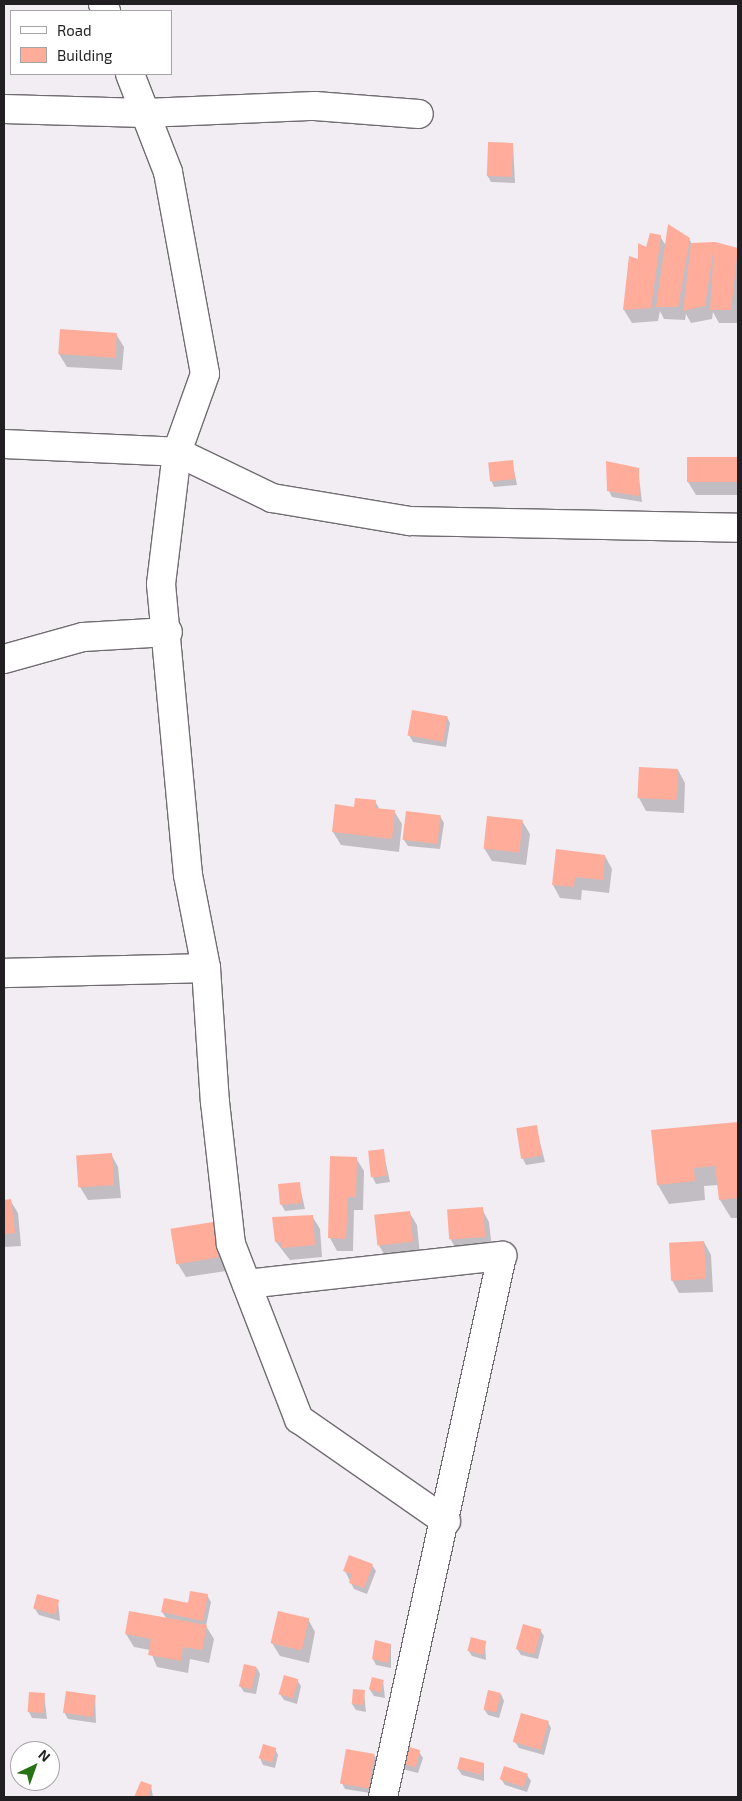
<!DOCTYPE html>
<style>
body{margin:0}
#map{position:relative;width:742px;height:1801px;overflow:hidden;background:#f2edf3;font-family:"Exo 2",sans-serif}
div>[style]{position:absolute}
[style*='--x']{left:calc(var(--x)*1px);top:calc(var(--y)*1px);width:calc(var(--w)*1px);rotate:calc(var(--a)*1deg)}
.shadow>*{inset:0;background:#0003}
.building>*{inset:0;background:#ffac9a;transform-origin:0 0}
.roads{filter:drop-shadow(1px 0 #706c71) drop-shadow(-1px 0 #706c71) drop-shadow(0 1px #706c71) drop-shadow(0 -1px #706c71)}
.street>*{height:28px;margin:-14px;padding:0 14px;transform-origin:14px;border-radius:14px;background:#fff}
span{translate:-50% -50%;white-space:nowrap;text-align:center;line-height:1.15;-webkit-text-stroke:5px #fff;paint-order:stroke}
.frame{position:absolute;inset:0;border:5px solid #211f21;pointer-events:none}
.legend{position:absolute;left:10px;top:10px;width:162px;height:65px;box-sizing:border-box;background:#fff;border:1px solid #a6a5a6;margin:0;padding:6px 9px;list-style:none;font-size:15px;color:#211f21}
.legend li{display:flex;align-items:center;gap:10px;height:25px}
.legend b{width:25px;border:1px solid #a6a5a6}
.north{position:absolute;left:10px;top:1741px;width:50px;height:50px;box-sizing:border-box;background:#fff;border:1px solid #a6a5a6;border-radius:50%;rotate:42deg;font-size:14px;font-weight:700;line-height:20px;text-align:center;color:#211f21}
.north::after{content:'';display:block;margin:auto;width:18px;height:22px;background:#277215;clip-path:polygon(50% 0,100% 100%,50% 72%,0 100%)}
</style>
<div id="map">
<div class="shadow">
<i style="clip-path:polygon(513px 144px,515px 183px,491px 182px,487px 175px)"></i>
<i style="clip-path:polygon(660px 236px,666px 246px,689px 239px,692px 244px,738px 249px,738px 323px,719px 323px,713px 312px,712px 319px,691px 323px,686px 314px,685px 320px,664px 319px,660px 311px,658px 321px,632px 323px,624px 310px,640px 261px)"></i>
<i style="clip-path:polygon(116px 334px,124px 347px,122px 370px,67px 367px,59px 354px)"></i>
<i style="clip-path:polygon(738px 458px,738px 495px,696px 495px,688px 482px,688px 459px)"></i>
<i style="clip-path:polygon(512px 461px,517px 485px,494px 487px,491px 480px)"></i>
<i style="clip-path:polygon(638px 469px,642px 502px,612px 497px,609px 491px)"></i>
<i style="clip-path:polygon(447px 717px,450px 723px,446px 747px,413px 742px,409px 735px)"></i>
<i style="clip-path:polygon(678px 770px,685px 783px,684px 813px,646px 811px,639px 798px)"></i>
<i style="clip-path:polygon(375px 801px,380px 810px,394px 811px,402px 824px,399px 852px,341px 845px,333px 832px,355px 808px)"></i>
<i style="clip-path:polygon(440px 816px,444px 823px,440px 849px,408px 846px,404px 840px)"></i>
<i style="clip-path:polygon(522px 821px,530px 834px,526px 865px,492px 861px,484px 848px)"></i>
<i style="clip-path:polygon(605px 856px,612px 869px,609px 893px,582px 890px,581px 900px,560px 898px,553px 885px)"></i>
<i style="clip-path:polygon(738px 1123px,738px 1218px,731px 1218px,720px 1200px,718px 1185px,704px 1186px,705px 1200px,669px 1204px,658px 1185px,653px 1131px)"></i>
<i style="clip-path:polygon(536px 1127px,545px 1162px,526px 1165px,523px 1159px)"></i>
<i style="clip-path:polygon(383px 1150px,390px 1182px,376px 1184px,373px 1178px)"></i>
<i style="clip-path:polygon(111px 1154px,118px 1167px,121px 1198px,88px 1200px,80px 1187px)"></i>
<i style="clip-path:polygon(356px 1158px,364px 1171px,363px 1210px,354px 1210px,353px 1251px,337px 1251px,330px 1238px)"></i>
<i style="clip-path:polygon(299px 1183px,305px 1209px,285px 1211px,281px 1204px)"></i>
<i style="clip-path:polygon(10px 1200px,18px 1213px,21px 1246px,4px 1247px,4px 1201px)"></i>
<i style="clip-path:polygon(482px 1209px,489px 1222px,492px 1249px,458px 1253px,451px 1240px)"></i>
<i style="clip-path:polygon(409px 1212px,417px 1225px,420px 1255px,386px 1257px,378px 1244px)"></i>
<i style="clip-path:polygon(312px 1216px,320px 1229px,322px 1257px,290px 1260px,276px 1242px)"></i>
<i style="clip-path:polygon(212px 1223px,220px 1236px,226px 1271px,186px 1277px,178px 1264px)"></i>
<i style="clip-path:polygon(704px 1242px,711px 1255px,713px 1292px,679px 1293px,672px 1280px)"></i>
<i style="clip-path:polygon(372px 1565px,376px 1571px,367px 1594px,354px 1589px,345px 1571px)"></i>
<i style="clip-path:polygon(207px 1595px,211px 1602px,206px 1626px,214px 1639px,209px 1663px,190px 1659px,188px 1673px,157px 1667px,150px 1650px,134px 1647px,126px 1634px,167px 1619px,162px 1612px)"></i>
<i style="clip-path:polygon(58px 1601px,60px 1621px,39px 1615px,35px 1609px)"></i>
<i style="clip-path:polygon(308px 1619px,315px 1632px,309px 1663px,280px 1656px,272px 1643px)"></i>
<i style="clip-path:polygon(540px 1630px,544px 1636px,538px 1659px,521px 1655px,517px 1649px)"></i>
<i style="clip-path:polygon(485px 1642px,486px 1660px,472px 1656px,468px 1650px)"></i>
<i style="clip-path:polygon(391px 1645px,391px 1668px,376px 1665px,373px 1659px)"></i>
<i style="clip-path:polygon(257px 1668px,260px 1674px,256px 1694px,244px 1692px,240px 1686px)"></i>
<i style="clip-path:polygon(297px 1680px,301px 1686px,297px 1704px,284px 1700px,280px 1694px)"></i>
<i style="clip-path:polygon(383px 1681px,385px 1698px,374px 1696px,370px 1690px)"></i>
<i style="clip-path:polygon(364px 1692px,366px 1712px,356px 1710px,352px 1704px)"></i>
<i style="clip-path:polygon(44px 1694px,47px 1719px,32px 1718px,29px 1712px)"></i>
<i style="clip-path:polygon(501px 1694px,504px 1701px,499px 1718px,488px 1715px,484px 1709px)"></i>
<i style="clip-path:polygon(95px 1696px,96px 1723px,68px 1719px,64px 1712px)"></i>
<i style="clip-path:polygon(548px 1722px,551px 1728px,544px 1755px,519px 1748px,515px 1742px)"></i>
<i style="clip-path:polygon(275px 1749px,278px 1755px,275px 1768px,263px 1765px,260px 1758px)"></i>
<i style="clip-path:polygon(419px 1752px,423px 1758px,418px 1773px,406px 1770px,402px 1763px)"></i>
<i style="clip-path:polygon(374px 1755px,378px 1761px,370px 1793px,345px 1789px,342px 1783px)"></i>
<i style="clip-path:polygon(484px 1764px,484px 1781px,462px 1775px,458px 1769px)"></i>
<i style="clip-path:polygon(527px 1775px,531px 1781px,527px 1792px,505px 1785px,501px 1779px)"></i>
<i style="clip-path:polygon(142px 1782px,151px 1786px,153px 1797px,136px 1797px)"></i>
</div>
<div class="building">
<i style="left:488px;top:142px;width:25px;height:34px;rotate:2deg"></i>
<i style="clip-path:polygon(668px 224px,690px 238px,678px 307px,656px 307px)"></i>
<i style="clip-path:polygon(650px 233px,661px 235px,651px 308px,623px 310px,629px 256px,638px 259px,638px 243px,646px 247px)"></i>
<i style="clip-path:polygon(715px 242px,738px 248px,731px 310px,710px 310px,714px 246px,705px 306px,683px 311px,691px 243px)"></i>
<i style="left:60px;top:329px;width:57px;height:25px;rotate:4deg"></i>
<i style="left:738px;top:457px;width:25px;height:51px;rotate:90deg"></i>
<i style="left:513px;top:460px;width:19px;height:25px;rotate:84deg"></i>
<i style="clip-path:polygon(606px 461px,639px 468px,639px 496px,607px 491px)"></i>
<i style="left:412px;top:710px;width:36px;height:26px;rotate:10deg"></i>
<i style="left:639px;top:767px;width:39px;height:31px;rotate:3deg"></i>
<i style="clip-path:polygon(355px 798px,376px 800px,375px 808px,395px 810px,392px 839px,332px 832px,335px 804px,354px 807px)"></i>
<i style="left:406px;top:811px;width:35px;height:29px;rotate:7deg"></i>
<i style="left:487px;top:816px;width:36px;height:33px;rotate:6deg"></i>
<i style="clip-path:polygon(556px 849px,605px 855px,603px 880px,575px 877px,574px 887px,552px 885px)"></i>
<i style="clip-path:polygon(738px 1122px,738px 1198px,719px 1200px,715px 1166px,694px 1168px,695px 1181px,657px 1185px,651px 1130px)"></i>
<i style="left:537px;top:1125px;width:31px;height:21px;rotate:81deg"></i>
<i style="left:384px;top:1149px;width:27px;height:16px;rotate:84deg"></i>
<i style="left:112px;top:1153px;width:32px;height:36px;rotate:86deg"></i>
<i style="clip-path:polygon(330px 1156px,357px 1157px,356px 1197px,348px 1197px,346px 1239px,328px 1238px)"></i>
<i style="left:300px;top:1182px;width:21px;height:22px;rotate:85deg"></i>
<i style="clip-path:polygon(11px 1199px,15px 1233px,4px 1234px,4px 1200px)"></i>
<i style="left:483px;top:1207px;width:30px;height:36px;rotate:86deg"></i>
<i style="left:410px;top:1211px;width:31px;height:36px;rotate:84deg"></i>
<i style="clip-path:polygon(313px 1215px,315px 1245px,282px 1248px,282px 1242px,275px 1242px,272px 1217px)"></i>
<i style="left:213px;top:1222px;width:36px;height:43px;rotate:81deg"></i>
<i style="left:704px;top:1241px;width:38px;height:35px;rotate:87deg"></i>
<i style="clip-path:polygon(349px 1555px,373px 1564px,364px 1588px,349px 1583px,352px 1574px,343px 1571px)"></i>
<i style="clip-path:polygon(190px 1591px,208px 1594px,203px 1621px,161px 1612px,164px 1598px,188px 1603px)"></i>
<i style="left:37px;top:1594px;width:23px;height:15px;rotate:15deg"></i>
<i style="clip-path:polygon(129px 1611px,207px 1625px,202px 1650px,183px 1647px,181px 1661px,148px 1655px,151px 1639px,125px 1634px)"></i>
<i style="left:278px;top:1611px;width:32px;height:33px;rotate:13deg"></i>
<i style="left:523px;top:1624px;width:19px;height:26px;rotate:16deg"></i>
<i style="left:471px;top:1637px;width:16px;height:14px;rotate:15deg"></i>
<i style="clip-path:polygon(375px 1640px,391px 1644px,388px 1663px,372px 1659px)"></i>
<i style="left:244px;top:1664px;width:13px;height:23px;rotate:13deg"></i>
<i style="left:284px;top:1675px;width:15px;height:20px;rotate:16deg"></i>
<i style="left:372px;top:1677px;width:12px;height:13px;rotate:14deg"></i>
<i style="left:353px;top:1689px;width:12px;height:15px;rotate:5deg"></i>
<i style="left:488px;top:1690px;width:13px;height:20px;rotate:13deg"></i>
<i style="left:66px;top:1691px;width:30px;height:22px;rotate:8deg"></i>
<i style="left:29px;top:1692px;width:16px;height:20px;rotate:4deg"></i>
<i style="left:521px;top:1713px;width:29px;height:30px;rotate:16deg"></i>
<i style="left:263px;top:1744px;width:14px;height:15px;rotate:17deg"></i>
<i style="left:406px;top:1746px;width:15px;height:18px;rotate:16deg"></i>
<i style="left:346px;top:1749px;width:29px;height:35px;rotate:10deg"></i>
<i style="left:460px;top:1757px;width:25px;height:12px;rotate:14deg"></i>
<i style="left:504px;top:1766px;width:25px;height:14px;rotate:18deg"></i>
<i style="clip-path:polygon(141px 1781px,152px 1785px,148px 1797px,134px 1797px)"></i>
</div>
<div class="roads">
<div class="street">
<i style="--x:103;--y:4;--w:8;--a:67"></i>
<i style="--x:130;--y:74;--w:105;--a:68.8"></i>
<i style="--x:168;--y:172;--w:205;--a:79.6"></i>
<i style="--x:205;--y:374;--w:83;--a:109.7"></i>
<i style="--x:177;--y:452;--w:133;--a:96.9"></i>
<i style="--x:161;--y:584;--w:292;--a:84.7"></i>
<i style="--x:188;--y:875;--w:95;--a:79"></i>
<i style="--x:206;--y:968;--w:134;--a:86.2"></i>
<i style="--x:215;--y:1102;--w:143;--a:83.6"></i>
<i style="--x:231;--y:1244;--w:188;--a:68.8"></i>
<i style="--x:299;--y:1419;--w:179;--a:34.8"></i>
<i style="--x:4;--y:109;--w:141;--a:1.6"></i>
<i style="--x:145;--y:113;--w:170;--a:-2.4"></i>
<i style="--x:315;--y:106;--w:104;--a:4.4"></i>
<i style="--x:4;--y:444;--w:173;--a:2.6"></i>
<i style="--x:177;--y:452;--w:106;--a:25.8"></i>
<i style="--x:272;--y:498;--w:140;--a:9.5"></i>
<i style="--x:410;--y:521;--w:328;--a:1.2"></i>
<i style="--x:4;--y:659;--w:82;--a:-15.6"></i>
<i style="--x:83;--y:637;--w:85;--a:-3.4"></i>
<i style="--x:4;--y:973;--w:202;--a:-1.4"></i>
<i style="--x:247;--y:1284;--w:257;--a:-6.3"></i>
<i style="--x:502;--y:1256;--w:554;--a:102.41"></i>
</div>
</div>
<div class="frame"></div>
<ul class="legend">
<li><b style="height:6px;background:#fff"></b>Road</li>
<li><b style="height:14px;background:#ffac9a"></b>Building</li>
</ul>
<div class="north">N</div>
</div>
